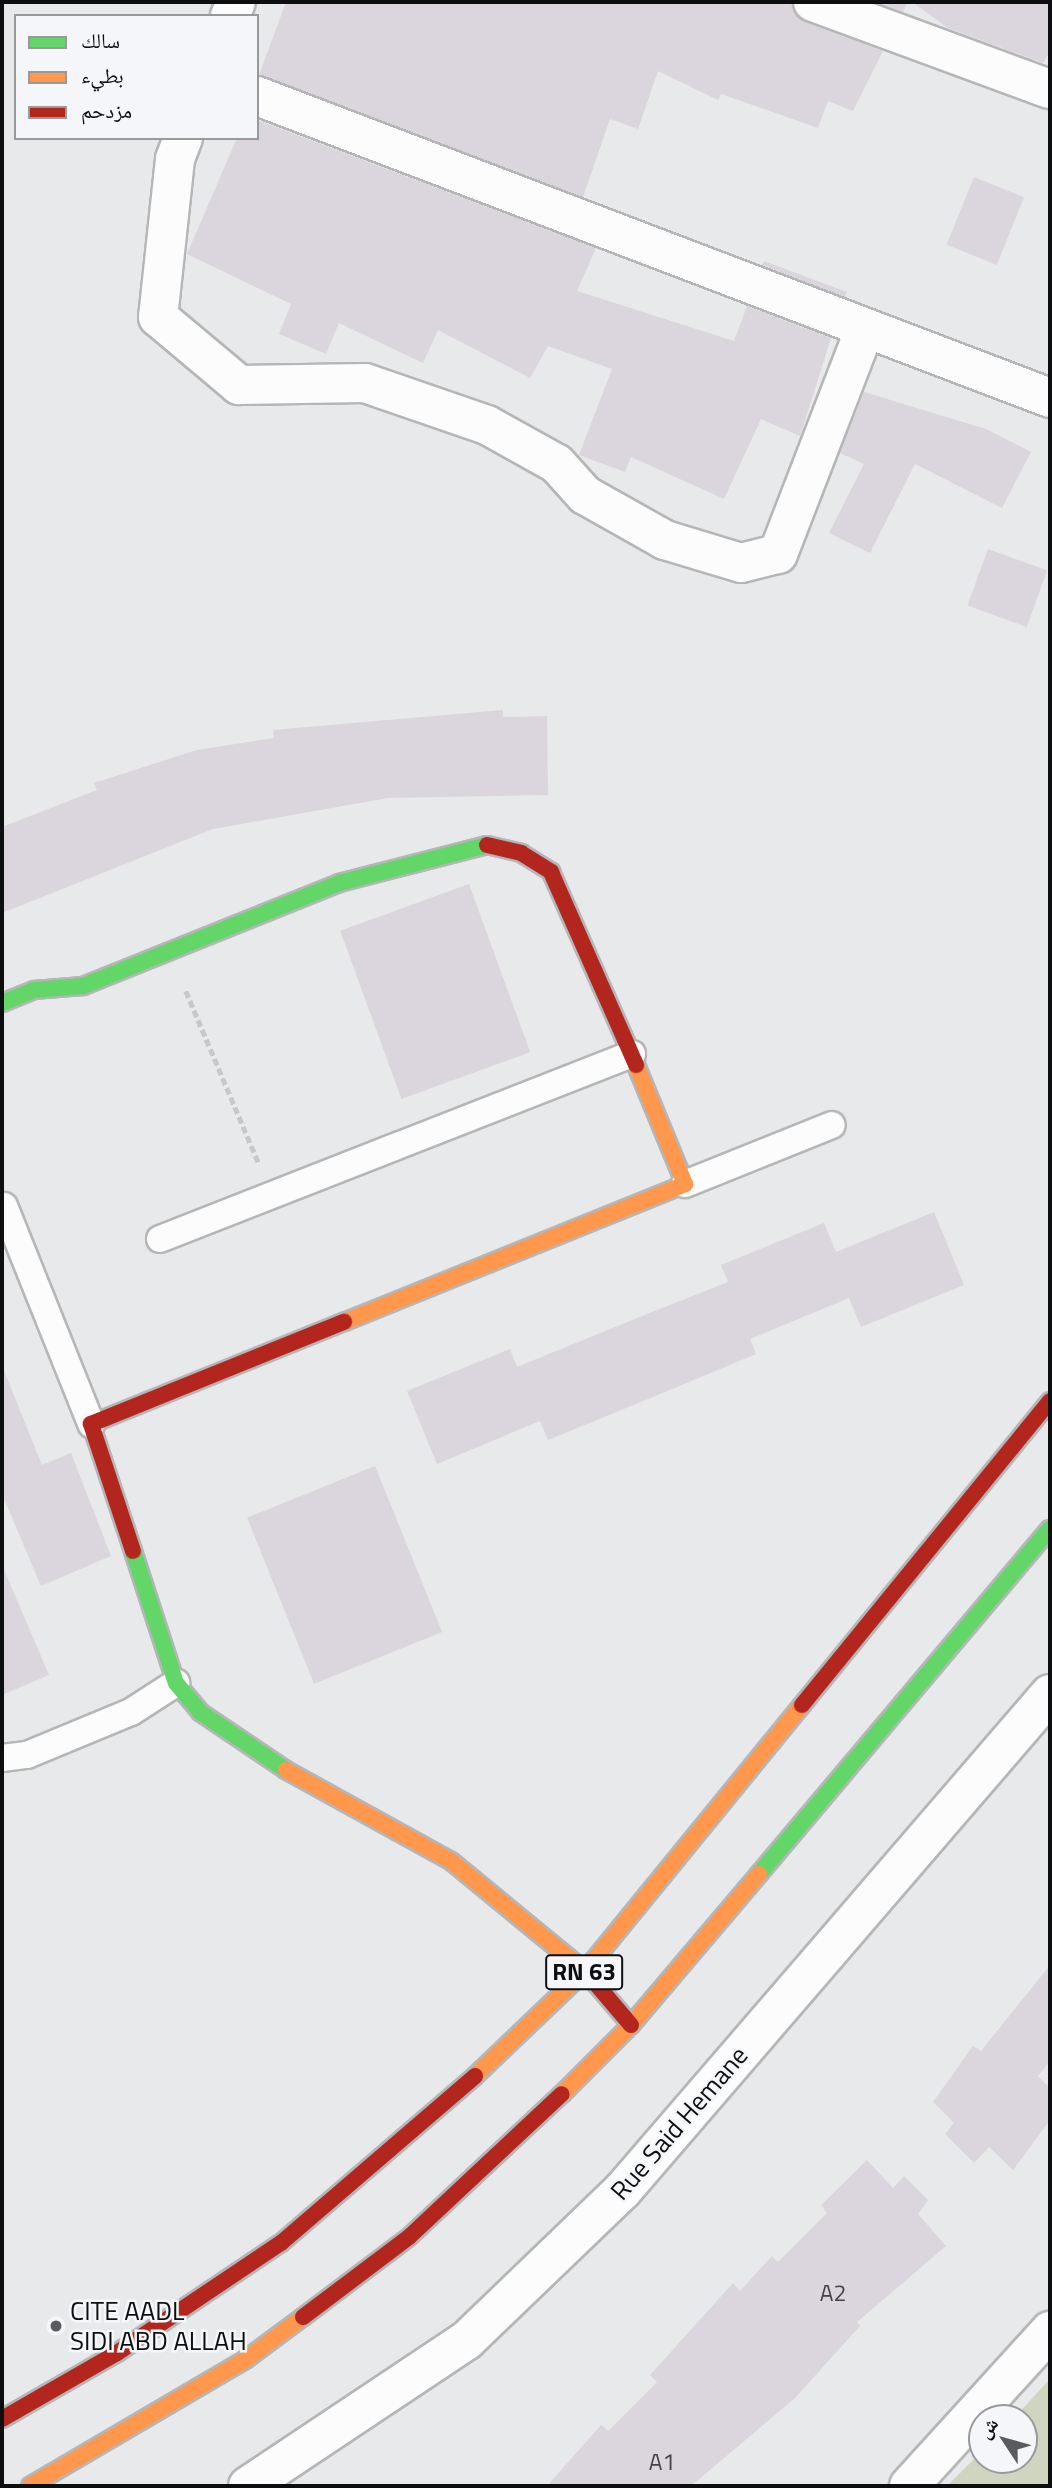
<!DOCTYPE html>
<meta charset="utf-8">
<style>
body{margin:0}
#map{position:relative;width:1052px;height:2488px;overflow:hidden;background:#e8e9ea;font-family:"Titillium Web","Noto Naskh Arabic",sans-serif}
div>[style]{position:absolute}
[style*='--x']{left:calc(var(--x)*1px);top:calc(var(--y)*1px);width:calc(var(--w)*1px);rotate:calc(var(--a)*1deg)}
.green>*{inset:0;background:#d0d5bf}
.building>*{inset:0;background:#dbd5de;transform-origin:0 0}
.path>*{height:4.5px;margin-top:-2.25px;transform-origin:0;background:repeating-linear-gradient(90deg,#c8c8c8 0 7px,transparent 0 10.5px)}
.roads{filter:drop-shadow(2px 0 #b5b6b7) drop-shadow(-2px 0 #b5b6b7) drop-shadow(0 2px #b5b6b7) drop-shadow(0 -2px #b5b6b7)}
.lane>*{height:26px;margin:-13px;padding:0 13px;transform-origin:13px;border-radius:13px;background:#fcfcfc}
.street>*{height:38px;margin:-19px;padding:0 19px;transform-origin:19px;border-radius:19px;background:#fcfcfc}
.fast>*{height:16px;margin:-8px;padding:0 8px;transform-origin:8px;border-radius:8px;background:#63d668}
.slow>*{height:16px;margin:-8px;padding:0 8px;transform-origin:8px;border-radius:8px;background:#ff974d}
.jam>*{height:16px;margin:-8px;padding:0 8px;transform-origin:8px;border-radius:8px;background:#b3261e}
.dots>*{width:19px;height:19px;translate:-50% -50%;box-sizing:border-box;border:4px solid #f4f6f9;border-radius:50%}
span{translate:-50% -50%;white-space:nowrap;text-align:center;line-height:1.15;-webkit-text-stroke:5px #f4f6f9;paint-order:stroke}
.number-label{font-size:23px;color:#434245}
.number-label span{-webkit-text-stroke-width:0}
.shield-label span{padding:2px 5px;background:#f4f6f9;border:2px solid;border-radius:5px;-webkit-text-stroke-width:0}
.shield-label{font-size:24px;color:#0d0e0f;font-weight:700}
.street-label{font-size:26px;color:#0d0e0f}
.poi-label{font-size:26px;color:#0d0e0f}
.left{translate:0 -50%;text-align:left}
.frame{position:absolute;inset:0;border:4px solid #0d0e0f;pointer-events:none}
.legend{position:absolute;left:14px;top:14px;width:245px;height:126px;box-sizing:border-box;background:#f4f6f9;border:2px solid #98999b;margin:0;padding:9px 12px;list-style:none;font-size:21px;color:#0d0e0f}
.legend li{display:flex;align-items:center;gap:14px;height:35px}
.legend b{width:35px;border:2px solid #98999b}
.north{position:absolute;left:968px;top:2404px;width:70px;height:70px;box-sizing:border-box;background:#f4f6f9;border:2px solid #98999b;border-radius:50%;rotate:306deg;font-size:19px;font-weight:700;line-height:28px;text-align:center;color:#0d0e0f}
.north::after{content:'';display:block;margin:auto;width:24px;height:32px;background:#5a5b5c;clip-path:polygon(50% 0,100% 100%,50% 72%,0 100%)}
</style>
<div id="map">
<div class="green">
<i style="clip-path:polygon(1050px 2379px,1050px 2486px,947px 2486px,982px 2451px,982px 2460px,1024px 2460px,1024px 2418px,1014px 2418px)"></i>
</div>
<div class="building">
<i style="clip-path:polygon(286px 2px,792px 2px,805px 22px,883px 51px,853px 111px,828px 101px,818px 128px,721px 94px,718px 100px,658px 71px,638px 129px,610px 119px,583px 197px,259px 75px)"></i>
<i style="clip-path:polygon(876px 2px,908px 2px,903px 12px)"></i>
<i style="clip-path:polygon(912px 2px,1050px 2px,1050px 52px,1043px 63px,948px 28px)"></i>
<i style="clip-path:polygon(257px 120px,596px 248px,577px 291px,734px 341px,747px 306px,831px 338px,800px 436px,761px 419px,724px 499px,631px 457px,625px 472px,579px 455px,612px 369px,548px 346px,530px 378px,438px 330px,423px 363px,339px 323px,326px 354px,279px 334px,291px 304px,187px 254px,237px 138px,257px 138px)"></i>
<i style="left:974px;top:177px;width:54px;height:73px;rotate:22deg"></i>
<i style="clip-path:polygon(764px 261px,847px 292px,845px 297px,762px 265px)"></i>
<i style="clip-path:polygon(864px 392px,986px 429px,1031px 452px,1002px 508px,915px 464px,870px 553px,829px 533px,864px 464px,840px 453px)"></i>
<i style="left:988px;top:549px;width:63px;height:60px;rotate:20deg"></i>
<i style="clip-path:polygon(503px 710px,503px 717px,547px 716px,548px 795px,388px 798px,213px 829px,2px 913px,2px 827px,97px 790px,94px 783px,197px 750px,274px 738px,273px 730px)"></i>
<i style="left:469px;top:884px;width:179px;height:137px;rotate:70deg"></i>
<i style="clip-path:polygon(934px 1212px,964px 1285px,861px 1327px,849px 1298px,750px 1339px,756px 1354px,653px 1397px,548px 1440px,540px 1421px,437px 1464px,407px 1391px,510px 1349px,517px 1367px,652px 1312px,728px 1282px,721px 1265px,824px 1223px,836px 1252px)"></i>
<i style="clip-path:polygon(3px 1368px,42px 1465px,71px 1453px,111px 1556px,41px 1586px,2px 1494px)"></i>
<i style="left:375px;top:1466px;width:179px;height:138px;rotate:68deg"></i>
<i style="clip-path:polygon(2px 1565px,49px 1675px,2px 1695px)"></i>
<i style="clip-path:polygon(1050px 1965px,1050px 2061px,1038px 2076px,1050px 2088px,1050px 2120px,1013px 2170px,989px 2147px,974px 2163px,945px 2134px,954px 2123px,933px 2102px,973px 2046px,981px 2051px)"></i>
<i style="clip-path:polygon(867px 2160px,893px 2188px,904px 2176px,928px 2200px,918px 2214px,946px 2246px,857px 2322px,860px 2326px,795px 2398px,691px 2486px,547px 2486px,601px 2425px,608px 2431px,657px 2382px,650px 2375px,733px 2283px,740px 2291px,772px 2256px,778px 2262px,827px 2213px,821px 2205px)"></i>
</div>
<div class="path">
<i style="--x:186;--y:991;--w:188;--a:67.1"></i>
</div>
<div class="roads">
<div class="lane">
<i style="--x:685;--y:1184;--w:158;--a:-21.9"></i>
<i style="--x:4;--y:1206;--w:235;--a:68.2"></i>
<i style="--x:160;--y:1239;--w:507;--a:-21.4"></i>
<i style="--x:2;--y:1758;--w:25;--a:-7"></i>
<i style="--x:27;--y:1755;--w:113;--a:-22.5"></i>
<i style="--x:131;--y:1712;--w:54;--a:-32.8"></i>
</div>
<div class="street">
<i style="--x:813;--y:2;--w:252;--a:20.2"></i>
<i style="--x:230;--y:16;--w:15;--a:-67"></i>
<i style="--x:257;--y:96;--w:849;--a:20.85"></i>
<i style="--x:183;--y:138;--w:22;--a:111"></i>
<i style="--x:175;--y:159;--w:159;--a:96.1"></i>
<i style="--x:158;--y:317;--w:106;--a:40"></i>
<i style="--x:239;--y:385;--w:126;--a:-0.9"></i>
<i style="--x:365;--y:383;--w:129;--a:19"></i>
<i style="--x:487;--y:425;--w:80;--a:29.1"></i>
<i style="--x:557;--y:464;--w:42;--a:47.9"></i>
<i style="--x:585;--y:495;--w:92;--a:29.4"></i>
<i style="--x:665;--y:540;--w:79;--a:16.8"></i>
<i style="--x:741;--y:563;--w:38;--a:-14"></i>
<i style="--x:778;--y:554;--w:242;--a:-68.9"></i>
<i style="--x:248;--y:2486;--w:263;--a:-33.7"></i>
<i style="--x:467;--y:2340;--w:215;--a:-43.9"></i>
<i style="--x:622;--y:2191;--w:656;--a:-49.27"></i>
<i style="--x:909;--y:2486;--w:210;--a:-47.7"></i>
</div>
<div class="fast">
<i style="--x:2;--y:1003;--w:35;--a:-22"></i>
<i style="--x:34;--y:990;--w:49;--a:-4.7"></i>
<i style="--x:83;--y:986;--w:276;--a:-21.9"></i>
<i style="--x:339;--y:883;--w:153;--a:-14.4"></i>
<i style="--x:133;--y:1551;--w:139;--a:72"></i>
<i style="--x:176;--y:1683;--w:38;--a:50"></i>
<i style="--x:200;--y:1712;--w:104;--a:34"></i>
<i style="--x:759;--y:1874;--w:451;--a:-49.9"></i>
</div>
<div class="slow">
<i style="--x:344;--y:1322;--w:368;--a:-22"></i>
<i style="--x:685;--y:1184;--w:129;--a:-112.4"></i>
<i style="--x:286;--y:1770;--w:188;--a:28.9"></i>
<i style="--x:451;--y:1861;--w:173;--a:39.4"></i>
<i style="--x:475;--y:2076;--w:152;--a:-43.7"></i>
<i style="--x:585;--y:1971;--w:343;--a:-50.8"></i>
<i style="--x:562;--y:2094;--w:98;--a:-45"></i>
<i style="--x:631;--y:2025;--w:198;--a:-49.7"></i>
<i style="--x:30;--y:2486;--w:249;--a:-30.4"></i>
<i style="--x:245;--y:2360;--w:72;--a:-36.6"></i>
</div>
<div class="jam">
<i style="--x:487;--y:845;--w:35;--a:13"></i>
<i style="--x:521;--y:853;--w:36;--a:32"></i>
<i style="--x:551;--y:872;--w:211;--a:66.2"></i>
<i style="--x:133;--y:1551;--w:134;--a:-108.3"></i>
<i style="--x:91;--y:1424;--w:273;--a:-22"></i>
<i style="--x:802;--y:1705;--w:392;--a:-50.8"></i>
<i style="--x:585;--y:1971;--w:71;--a:49.6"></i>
<i style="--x:303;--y:2317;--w:133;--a:-37"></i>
<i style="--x:409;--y:2237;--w:209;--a:-43.1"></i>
<i style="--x:2;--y:2419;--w:133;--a:-29.9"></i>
<i style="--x:117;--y:2353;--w:197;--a:-33.9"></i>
<i style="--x:281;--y:2243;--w:256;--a:-40.7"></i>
</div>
</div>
<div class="dots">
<i style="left:56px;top:2326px;background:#5a5b5c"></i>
</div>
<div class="number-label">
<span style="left:833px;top:2293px">A2</span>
<span style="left:662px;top:2462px">A1</span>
</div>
<div class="shield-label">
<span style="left:584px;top:1972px">RN 63</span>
</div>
<div class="street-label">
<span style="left:679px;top:2123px;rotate:-49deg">Rue Said Hemane</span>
</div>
<div class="poi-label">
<span class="left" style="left:70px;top:2326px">CITE AADL<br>SIDI ABD ALLAH</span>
</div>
<div class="frame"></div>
<ul class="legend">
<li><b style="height:9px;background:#63d668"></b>سالك</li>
<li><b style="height:9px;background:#ff974d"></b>بطيء</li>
<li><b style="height:9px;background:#b3261e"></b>مزدحم</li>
</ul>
<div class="north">ش</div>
</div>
